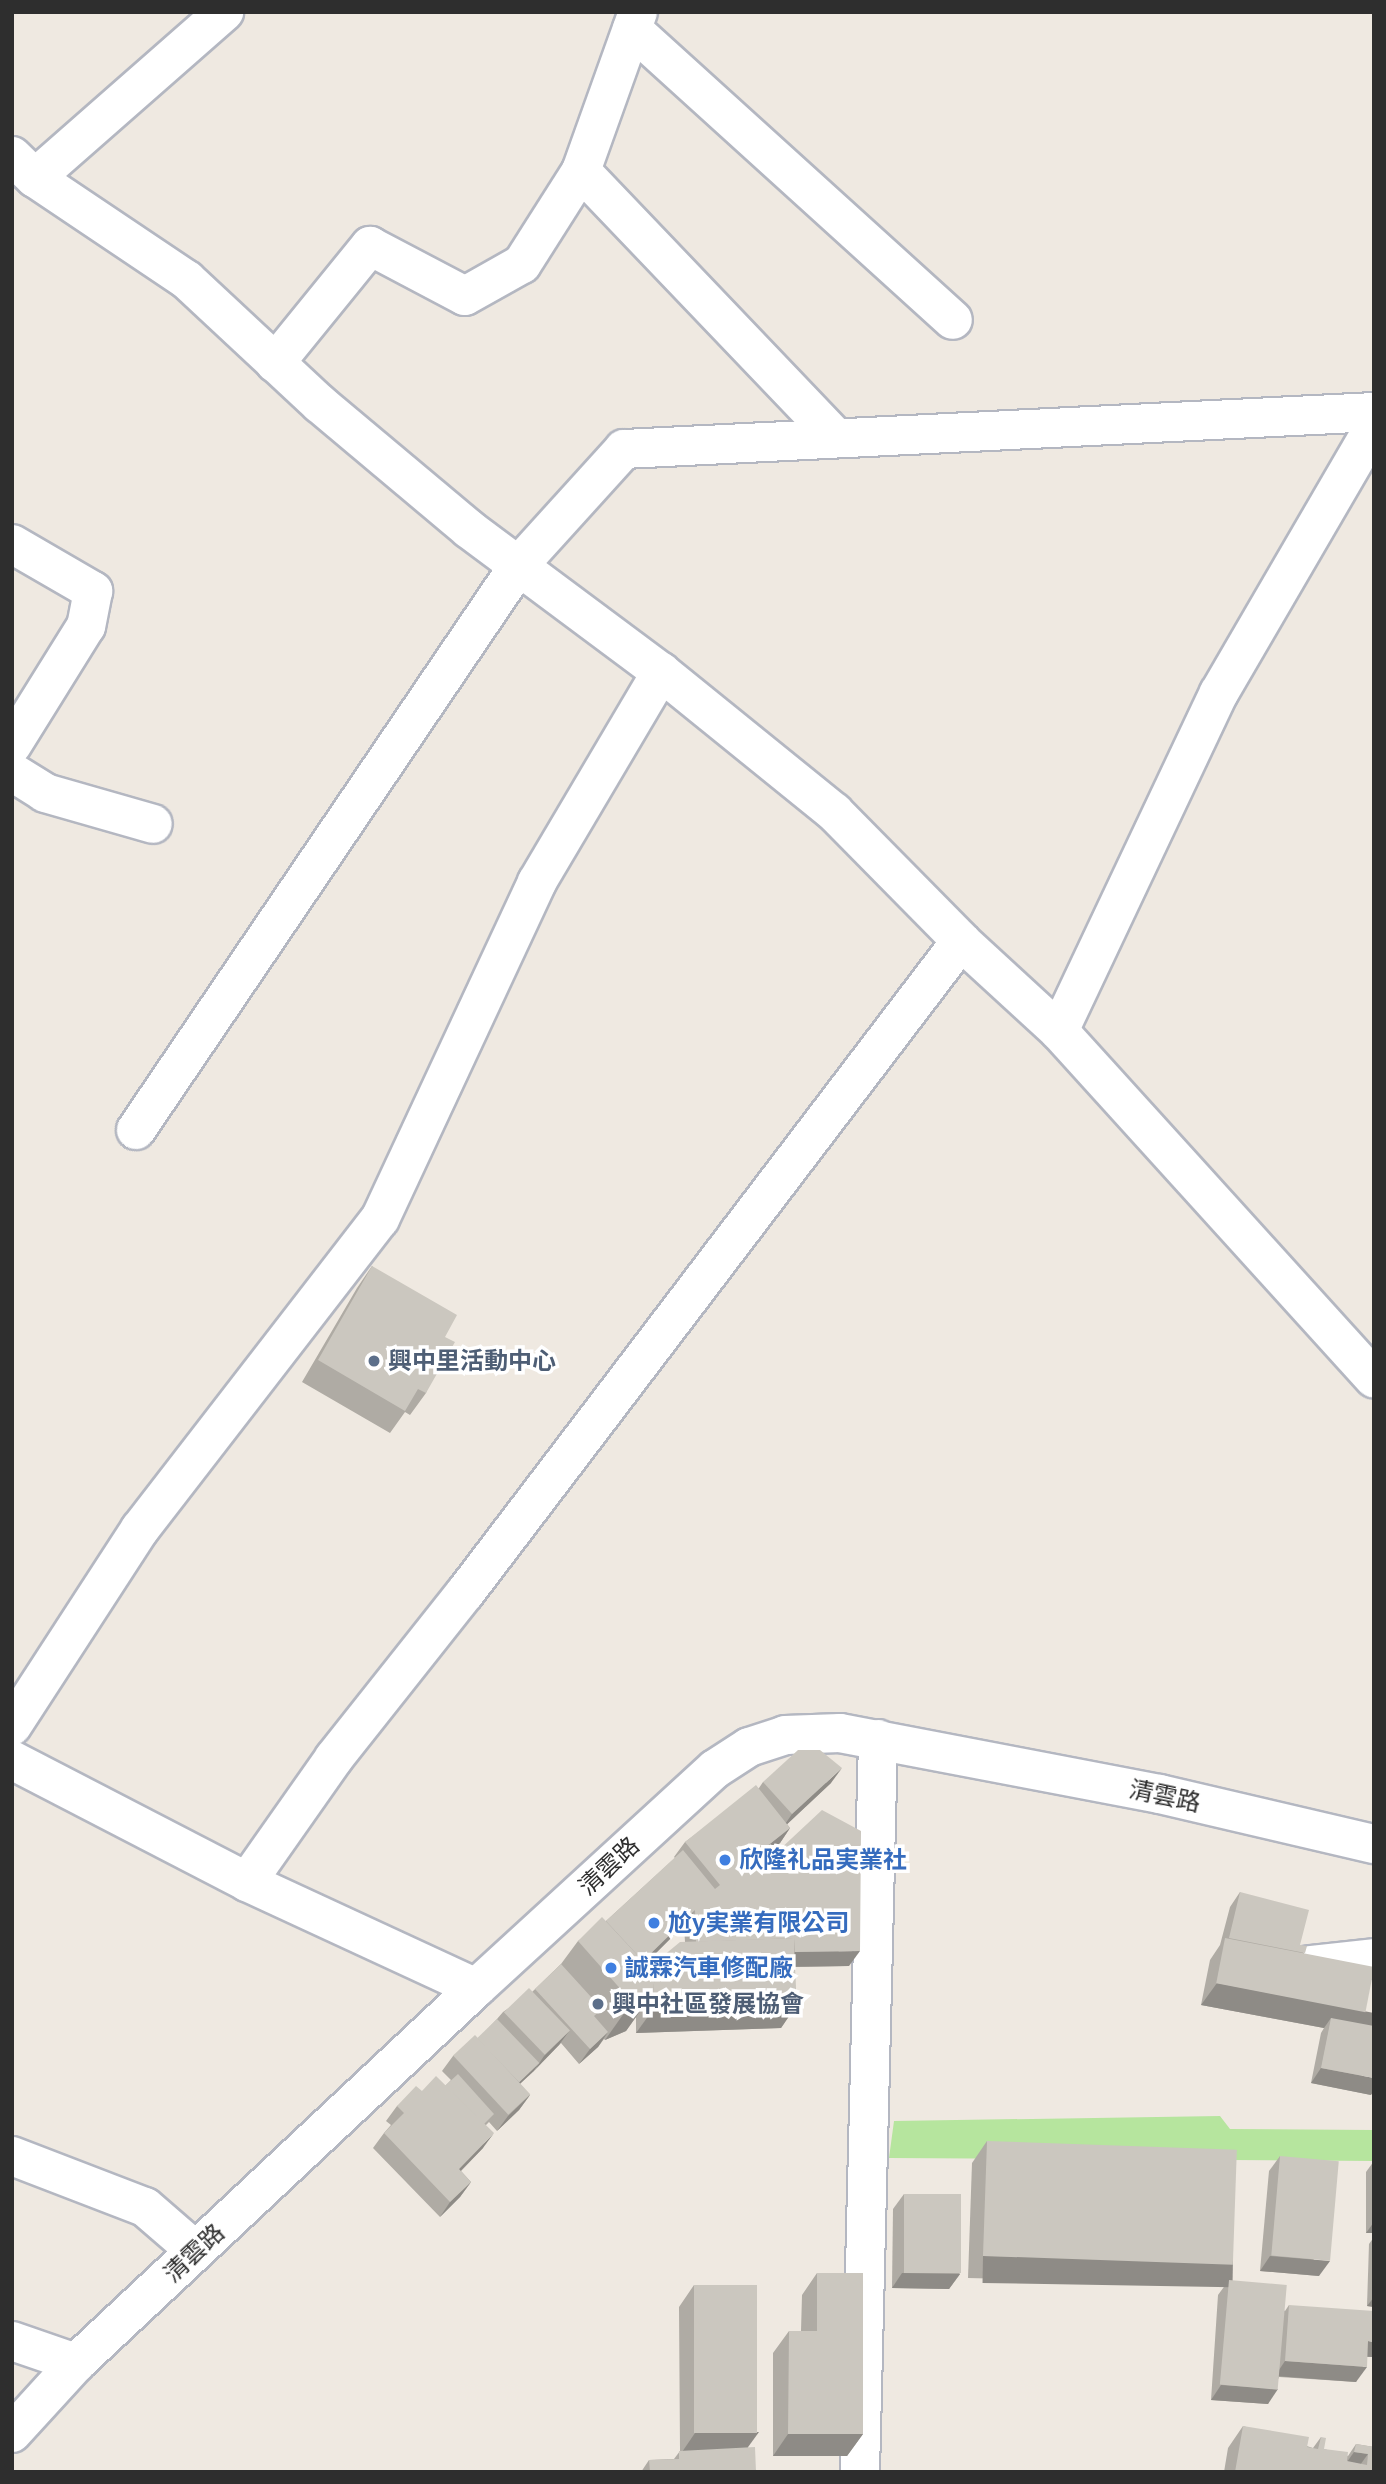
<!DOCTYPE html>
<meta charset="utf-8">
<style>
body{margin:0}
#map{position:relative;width:1386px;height:2484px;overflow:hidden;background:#efe9e1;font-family:Helvetica,"Noto Sans TC",sans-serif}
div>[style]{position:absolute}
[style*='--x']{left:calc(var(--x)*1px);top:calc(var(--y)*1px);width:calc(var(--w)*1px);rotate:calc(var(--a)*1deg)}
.green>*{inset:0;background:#b6e59e}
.roads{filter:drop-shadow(2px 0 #b4b7c1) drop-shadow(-2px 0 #b4b7c1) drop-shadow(0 2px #b4b7c1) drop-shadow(0 -2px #b4b7c1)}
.minor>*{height:38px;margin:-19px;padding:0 19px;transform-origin:19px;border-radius:19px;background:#fff}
.wall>*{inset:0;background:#afaba4}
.shaded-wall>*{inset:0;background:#8e8b86;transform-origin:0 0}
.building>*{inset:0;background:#cbc7bf;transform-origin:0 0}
.dots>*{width:19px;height:19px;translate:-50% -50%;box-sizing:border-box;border:4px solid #fff;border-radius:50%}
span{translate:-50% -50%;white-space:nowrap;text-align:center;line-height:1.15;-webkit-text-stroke:7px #fff;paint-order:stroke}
.service-label{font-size:24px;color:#4e5e75;font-weight:700}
.left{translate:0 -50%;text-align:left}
.street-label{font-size:24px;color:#2e2e2e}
.shop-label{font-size:24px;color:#366cbe;font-weight:700}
.frame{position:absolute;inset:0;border:14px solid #2e2e2e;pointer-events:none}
</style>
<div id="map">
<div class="green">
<i style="clip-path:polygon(1220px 2116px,1230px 2129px,1374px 2130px,1374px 2161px,889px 2158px,894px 2121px)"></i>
</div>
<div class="roads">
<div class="minor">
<i style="--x:632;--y:29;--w:433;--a:42.2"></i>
<i style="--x:12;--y:156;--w:32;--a:44"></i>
<i style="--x:35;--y:178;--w:183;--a:33.9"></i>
<i style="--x:187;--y:280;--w:182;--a:43"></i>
<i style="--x:320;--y:404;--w:194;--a:40"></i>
<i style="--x:469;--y:529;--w:239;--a:36.7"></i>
<i style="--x:661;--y:672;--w:223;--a:39"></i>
<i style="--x:834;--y:812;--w:181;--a:45.4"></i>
<i style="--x:961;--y:941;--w:133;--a:42.6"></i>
<i style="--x:1059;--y:1031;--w:469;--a:47.8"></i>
<i style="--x:581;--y:171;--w:369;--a:46.3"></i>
<i style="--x:35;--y:178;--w:252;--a:-41.3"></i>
<i style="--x:275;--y:363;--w:151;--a:-50.9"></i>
<i style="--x:370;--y:246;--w:107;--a:27.8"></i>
<i style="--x:465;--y:296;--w:65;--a:-29.3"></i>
<i style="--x:522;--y:264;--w:110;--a:-57.6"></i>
<i style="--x:581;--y:171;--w:169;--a:-70.3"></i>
<i style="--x:12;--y:544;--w:94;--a:30.1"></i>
<i style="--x:93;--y:591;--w:36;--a:101"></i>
<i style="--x:86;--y:626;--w:140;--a:121.9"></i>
<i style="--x:12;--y:772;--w:39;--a:32"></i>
<i style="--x:45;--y:793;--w:112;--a:16"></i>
<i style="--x:1059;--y:1031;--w:374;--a:-64.7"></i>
<i style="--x:1219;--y:693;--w:308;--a:-59.8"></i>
<i style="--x:136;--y:1130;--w:683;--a:-55.87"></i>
<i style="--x:519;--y:565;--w:156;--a:-47.8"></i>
<i style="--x:624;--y:449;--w:751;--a:-2.82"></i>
<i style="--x:12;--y:1726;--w:235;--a:-57"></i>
<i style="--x:140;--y:1529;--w:392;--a:-52.3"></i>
<i style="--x:380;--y:1219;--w:372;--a:-65"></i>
<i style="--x:537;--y:882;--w:244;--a:-59.4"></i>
<i style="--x:12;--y:1760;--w:265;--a:27.4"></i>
<i style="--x:247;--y:1882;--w:252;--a:24.8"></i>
<i style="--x:247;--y:1882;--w:151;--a:-54.9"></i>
<i style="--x:334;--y:1758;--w:211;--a:-51.6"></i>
<i style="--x:465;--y:1593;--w:819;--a:-52.74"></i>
<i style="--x:1310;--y:1965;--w:64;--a:-6.2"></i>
<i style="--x:12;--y:2156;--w:142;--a:21"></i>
<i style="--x:145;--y:2207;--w:67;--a:40.8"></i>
<i style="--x:12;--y:2341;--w:68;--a:19"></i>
<i style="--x:12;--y:2433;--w:95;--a:-47.6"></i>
<i style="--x:76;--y:2363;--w:548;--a:-43.15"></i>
<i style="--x:476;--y:1988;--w:324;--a:-42.5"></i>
<i style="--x:715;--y:1769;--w:40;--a:-32.9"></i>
<i style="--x:749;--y:1747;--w:38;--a:-18"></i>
<i style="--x:785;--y:1735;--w:55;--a:-2.1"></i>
<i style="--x:840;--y:1733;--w:326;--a:10.8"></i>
<i style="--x:1160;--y:1794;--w:220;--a:13.2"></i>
<i style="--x:860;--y:2472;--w:733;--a:-88.59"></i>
</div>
</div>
<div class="wall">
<i style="clip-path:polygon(372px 1266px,445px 1337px,426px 1393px,410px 1415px,405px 1412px,390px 1433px,302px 1382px,357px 1288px)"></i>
<i style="clip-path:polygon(evenodd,763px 1782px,831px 1783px,787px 1824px,790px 1828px,780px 1843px,768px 1852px,849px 1966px,795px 1967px,796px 2006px,781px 2028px,636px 2033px,636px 2017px,626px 2031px,605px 2040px,604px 2039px,598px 2047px,579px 2064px,561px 2043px,520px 2084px,530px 2095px,519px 2110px,497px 2131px,489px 2122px,486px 2125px,483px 2148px,461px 2171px,471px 2182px,460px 2197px,440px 2217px,373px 2148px,384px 2133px,391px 2125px,386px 2121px,397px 2106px,422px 2091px,445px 2086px,451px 2080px,442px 2071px,453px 2056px,478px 2039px,497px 2019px,503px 2012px,532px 1992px,561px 1964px,578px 1941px,606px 1921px,675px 1858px,674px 1857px,685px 1842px,759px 1788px,763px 1782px,684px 1925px,685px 1942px,650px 1967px,646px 1963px,684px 1925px)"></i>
<i style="clip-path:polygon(1240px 1892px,1300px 1945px,1371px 2095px,1311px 2083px,1321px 2033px,1324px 2028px,1201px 2005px,1210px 1960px,1220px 1945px,1230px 1907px)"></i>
<i style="clip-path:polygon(987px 2141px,1233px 2262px,1218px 2284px,968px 2278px,972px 2163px)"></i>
<i style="clip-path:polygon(1280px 2156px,1319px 2276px,1260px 2271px,1269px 2171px)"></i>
<i style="clip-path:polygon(1374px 2161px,1374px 2233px,1366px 2233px,1366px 2172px)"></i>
<i style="clip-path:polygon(904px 2194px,960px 2274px,949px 2289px,892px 2288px,893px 2209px)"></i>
<i style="clip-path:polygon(1374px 2237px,1374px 2307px,1367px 2306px,1369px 2244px)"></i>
<i style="clip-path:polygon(817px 2273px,863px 2434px,847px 2456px,773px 2456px,773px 2353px,789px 2331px,801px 2331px,802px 2295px)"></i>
<i style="clip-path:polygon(1229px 2280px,1285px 2311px,1289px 2305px,1372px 2357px,1367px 2357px,1356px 2382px,1279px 2377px,1268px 2404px,1211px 2400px,1218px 2295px)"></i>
<i style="clip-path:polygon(694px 2285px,748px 2447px,756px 2472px,641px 2472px,649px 2460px,674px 2459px,680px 2451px,679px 2307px)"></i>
<i style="clip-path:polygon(1243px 2426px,1313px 2448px,1321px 2437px,1324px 2449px,1348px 2456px,1356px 2444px,1374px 2447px,1374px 2472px,1224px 2472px,1228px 2448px)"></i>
</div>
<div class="shaded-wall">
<i style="clip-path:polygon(842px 1768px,831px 1783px,781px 1830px,792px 1814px)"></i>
<i style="clip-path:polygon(790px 1828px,780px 1843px,732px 1882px,742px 1866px)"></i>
<i style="clip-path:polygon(695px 1910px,684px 1925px,620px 1989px,622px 1982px)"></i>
<i style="clip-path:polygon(860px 1951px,849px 1966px,779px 1967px,789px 1952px)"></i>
<i style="clip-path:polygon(1217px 1983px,1374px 2013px,1374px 2038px,1331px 2018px,1324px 2028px,1201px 2005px)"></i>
<i style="clip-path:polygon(653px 1993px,626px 2031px,605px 2040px,632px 2002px)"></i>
<i style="clip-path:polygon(796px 2006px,781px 2028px,636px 2033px,652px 2011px)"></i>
<i style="clip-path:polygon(570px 2030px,559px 2045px,534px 2071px,544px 2056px)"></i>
<i style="clip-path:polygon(608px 2032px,598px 2047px,579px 2064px,590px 2049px)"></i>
<i style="clip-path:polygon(539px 2063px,534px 2071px,512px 2091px,518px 2083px)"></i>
<i style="clip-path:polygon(1321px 2068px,1374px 2078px,1374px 2091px,1371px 2095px,1311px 2083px)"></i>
<i style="clip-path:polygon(530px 2095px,519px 2110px,497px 2131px,508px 2116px)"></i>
<i style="clip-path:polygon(494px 2133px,483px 2148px,448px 2184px,459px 2169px)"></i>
<i style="clip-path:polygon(471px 2182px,460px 2197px,440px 2217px,450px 2202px)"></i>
<i style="clip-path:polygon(1374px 2222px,1374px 2233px,1366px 2233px)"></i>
<i style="left:983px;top:2256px;width:250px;height:27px;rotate:1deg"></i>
<i style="clip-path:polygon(1270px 2256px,1330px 2261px,1319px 2276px,1260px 2271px)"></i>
<i style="clip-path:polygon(902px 2273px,960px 2274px,949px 2289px,892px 2288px)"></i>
<i style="clip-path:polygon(1374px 2297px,1374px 2307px,1367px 2306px)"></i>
<i style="clip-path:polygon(1368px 2341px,1374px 2342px,1374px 2354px,1372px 2357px,1358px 2356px)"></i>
<i style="clip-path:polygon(1285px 2361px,1367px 2367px,1356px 2382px,1275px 2376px)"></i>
<i style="clip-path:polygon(1221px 2385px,1278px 2389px,1268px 2404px,1211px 2400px)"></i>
<i style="clip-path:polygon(759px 2432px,743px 2454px,680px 2455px,695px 2433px)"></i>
<i style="clip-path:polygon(788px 2434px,863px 2434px,847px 2456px,773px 2456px)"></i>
<i style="clip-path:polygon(1354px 2452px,1368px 2454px,1355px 2472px,1340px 2472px)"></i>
</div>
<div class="building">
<i style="clip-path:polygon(372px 1266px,457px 1315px,445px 1337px,455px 1342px,426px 1393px,418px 1389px,405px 1411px,318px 1360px)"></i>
<i style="clip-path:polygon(798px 1750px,820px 1750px,842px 1768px,792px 1814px,763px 1782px)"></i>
<i style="clip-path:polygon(756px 1785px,790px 1828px,742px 1866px,763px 1852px,777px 1852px,822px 1810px,861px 1831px,860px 1951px,795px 1952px,794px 1938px,696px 1942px,695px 1910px,643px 1961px,606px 1921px,683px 1850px,715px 1889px,720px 1885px,685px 1842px)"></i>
<i style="clip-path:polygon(1240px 1892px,1309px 1910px,1300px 1945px,1307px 1946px,1305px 1953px,1229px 1938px)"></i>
<i style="clip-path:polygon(602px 1917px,655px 1974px,653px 1993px,632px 2002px,578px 1941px)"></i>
<i style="clip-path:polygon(794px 1938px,796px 2006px,652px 2011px,651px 1995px,653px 1993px,655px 1974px,651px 1969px,651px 1966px,680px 1942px)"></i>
<i style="left:1225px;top:1938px;width:152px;height:46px;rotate:11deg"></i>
<i style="clip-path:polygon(561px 1964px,602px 2009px,594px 2016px,608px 2032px,590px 2049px,535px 1989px)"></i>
<i style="left:529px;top:1988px;width:59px;height:35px;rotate:46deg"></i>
<i style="clip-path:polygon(1331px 2018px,1374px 2026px,1374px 2078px,1321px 2068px)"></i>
<i style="left:497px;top:2019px;width:61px;height:28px;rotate:46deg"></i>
<i style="left:475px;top:2035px;width:81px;height:30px;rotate:47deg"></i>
<i style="clip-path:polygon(458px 2074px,494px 2114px,484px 2124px,445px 2086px)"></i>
<i style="clip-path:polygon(436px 2076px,494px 2133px,459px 2169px,471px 2182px,450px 2202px,384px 2133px,404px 2113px,397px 2106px,416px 2086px,422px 2091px)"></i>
<i style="left:987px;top:2141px;width:250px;height:115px;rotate:2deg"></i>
<i style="left:1280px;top:2156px;width:59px;height:100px;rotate:5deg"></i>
<i style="left:904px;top:2194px;width:57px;height:79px"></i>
<i style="clip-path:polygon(817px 2273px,863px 2273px,863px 2434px,788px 2434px,789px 2331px,817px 2331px)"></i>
<i style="left:1229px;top:2280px;width:58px;height:105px;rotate:5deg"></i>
<i style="left:694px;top:2285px;width:63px;height:148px"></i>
<i style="clip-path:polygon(1289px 2305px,1374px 2311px,1374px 2342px,1368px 2341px,1367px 2367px,1285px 2361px)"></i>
<i style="clip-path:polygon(1243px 2426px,1309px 2437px,1307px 2447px,1318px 2449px,1321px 2437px,1326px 2438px,1324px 2449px,1348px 2452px,1347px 2461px,1367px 2465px,1368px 2454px,1354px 2452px,1356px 2444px,1374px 2447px,1374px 2472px,1235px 2472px)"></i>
<i style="clip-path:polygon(755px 2447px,756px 2472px,650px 2472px,649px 2460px,679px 2459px,679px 2451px)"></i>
</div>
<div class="dots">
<i style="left:374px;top:1361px;background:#5c6f8a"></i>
<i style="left:725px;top:1860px;background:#3f7fe0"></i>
<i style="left:654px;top:1923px;background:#3f7fe0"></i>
<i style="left:611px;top:1968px;background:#3f7fe0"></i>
<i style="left:598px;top:2004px;background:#5c6f8a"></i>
</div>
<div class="service-label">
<span class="left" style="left:388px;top:1361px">興中里活動中心</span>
<span class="left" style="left:612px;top:2004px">興中社區發展協會</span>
</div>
<div class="street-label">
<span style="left:1165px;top:1796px;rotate:12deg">清雲路</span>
<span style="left:609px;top:1866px;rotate:-43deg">清雲路</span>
<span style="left:194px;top:2253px;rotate:-43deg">清雲路</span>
</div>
<div class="shop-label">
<span class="left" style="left:739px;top:1860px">欣隆礼品実業社</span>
<span class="left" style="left:668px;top:1923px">尬y実業有限公司</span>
<span class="left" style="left:625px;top:1968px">誠霖汽車修配廠</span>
</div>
<div class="frame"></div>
</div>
